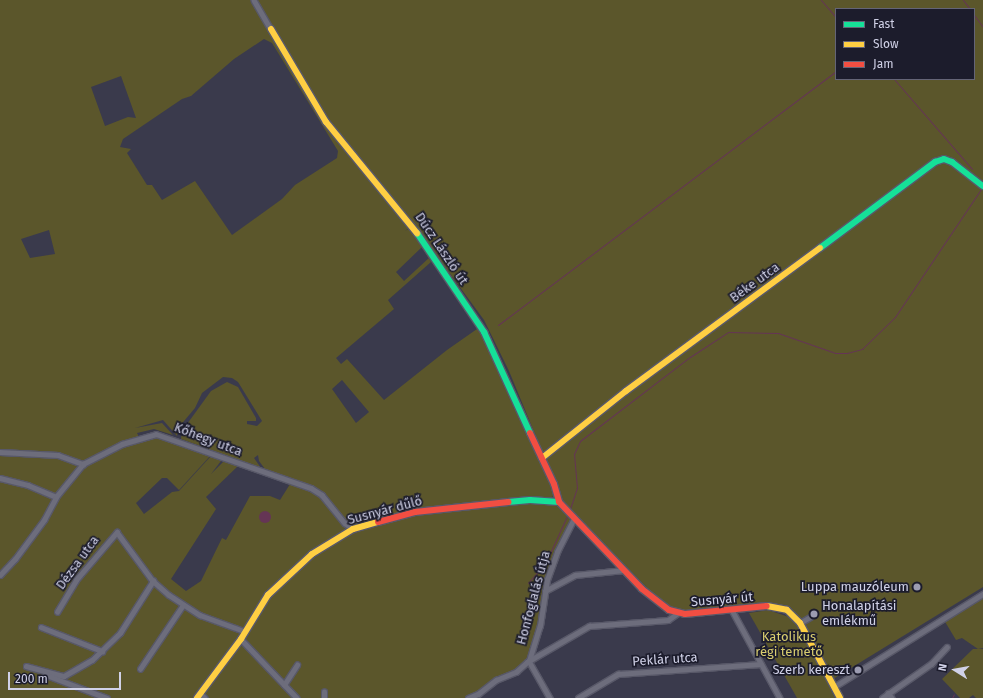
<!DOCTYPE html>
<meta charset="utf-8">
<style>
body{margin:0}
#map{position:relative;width:983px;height:698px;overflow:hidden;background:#3a3a4c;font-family:"Fira Sans",sans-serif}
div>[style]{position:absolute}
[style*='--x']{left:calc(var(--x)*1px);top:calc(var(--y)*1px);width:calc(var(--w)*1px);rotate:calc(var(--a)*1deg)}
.green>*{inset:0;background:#5b562b}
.water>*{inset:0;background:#653555}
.round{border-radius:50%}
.stream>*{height:1px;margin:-0.5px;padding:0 0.5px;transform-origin:0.5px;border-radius:0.5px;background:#653555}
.roads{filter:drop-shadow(1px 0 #585868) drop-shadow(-1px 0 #585868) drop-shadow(0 1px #585868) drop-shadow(0 -1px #585868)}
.street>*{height:4.5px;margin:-2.25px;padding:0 2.25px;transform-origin:2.25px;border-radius:2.25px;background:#6d6d7c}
.fast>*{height:6px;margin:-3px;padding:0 3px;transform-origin:3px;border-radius:3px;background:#16e098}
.slow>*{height:6px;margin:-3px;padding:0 3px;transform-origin:3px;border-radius:3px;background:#ffcf43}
.jam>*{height:6px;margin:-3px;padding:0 3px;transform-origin:3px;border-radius:3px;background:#f24e42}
.dots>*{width:11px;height:11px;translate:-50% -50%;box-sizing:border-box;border:2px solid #1c1c2c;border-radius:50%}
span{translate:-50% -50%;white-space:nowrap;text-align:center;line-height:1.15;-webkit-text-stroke:3.5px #1c1c2c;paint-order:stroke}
.street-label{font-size:13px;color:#d0d1e7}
.poi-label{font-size:13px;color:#d0d1e7}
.right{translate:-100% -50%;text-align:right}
.left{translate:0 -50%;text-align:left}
.park-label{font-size:13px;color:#d9ce6f}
.legend{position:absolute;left:835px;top:8px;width:140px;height:72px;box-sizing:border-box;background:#1c1c2c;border:1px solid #646477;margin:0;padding:5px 7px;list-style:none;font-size:12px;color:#d0d1e7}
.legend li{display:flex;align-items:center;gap:8px;height:20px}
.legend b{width:20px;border:1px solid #646477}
.north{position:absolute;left:935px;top:650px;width:40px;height:40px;-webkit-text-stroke:3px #1c1c2c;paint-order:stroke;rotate:281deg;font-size:11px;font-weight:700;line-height:16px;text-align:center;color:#d0d1e7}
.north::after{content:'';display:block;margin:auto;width:14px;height:18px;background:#d0d1e7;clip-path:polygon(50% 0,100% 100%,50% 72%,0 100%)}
.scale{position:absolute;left:8px;top:672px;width:113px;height:18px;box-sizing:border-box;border:2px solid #d0d1e7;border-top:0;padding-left:5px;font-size:12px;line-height:14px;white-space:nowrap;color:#d0d1e7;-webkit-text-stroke:3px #1c1c2c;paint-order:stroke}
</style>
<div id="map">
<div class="green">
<i style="clip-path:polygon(evenodd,0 0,983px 0,983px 587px,833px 679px,803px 621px,787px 607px,769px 603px,685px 612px,662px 603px,563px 502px,509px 371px,484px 320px,407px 215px,410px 227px,405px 231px,410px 228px,431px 262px,388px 300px,394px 309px,336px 358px,341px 364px,347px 359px,384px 400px,447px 350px,477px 329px,482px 333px,549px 478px,555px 495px,550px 498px,562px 504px,575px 518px,557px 552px,547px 580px,542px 616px,529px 661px,516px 672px,496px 680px,468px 698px,0 698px,0 0,836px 9px,974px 9px,974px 79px,836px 79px,836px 9px,0 0,264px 39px,272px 43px,338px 151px,337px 158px,295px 185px,282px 199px,232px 235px,195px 181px,162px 200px,152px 185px,147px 185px,127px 153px,131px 149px,120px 147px,123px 139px,182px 99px,191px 96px,234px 59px,264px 39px,0 0,121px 76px,136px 118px,128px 117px,105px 126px,91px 87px,121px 76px,0 0,49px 230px,55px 254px,30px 258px,21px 239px,49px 230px,0 0,422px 247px,430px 257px,404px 281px,396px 272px,422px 247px,0 0,223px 377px,232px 378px,238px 382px,262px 421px,257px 426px,247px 424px,247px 421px,256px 421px,256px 418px,238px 387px,227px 382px,211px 391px,182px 431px,181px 439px,261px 468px,254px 458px,258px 455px,259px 461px,265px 469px,317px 488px,321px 496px,311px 488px,292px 481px,280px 500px,270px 496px,250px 496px,226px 540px,222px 538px,201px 581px,186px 591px,171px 579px,216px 509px,206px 497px,239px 465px,224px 461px,211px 474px,221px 461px,211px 456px,179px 491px,172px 492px,144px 514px,136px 503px,162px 478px,167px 478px,179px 490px,211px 455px,154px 436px,139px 437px,137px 433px,154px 429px,173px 435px,162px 423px,135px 428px,163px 420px,177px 436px,179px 427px,195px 408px,202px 393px,223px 377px,0 0,342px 380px,369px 412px,356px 423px,332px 389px,342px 380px)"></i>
<i style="clip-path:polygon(983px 596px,983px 648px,978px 649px,962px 638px,956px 640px,944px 620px)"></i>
<i style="clip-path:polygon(768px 610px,789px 617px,801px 630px,835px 698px,797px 698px,749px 613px)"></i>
<i style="clip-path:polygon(973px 649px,983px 649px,983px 698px,976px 698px,973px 695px,969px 698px,960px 698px,942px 679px)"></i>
</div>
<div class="water">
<i class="round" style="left:259px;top:511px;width:12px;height:12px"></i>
</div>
<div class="stream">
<i style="--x:821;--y:0;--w:23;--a:49"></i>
<i style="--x:963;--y:0;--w:11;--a:52"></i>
<i style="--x:974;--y:15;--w:15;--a:53"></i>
<i style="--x:894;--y:79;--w:119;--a:49.1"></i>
<i style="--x:498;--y:325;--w:423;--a:-36.9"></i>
<i style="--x:570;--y:509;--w:22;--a:-72"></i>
<i style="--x:577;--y:488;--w:34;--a:-95"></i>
<i style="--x:574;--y:454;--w:14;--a:-65"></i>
<i style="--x:580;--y:441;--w:138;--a:-37.4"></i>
<i style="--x:690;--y:357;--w:45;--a:-33.3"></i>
<i style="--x:728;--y:332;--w:50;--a:1.1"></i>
<i style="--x:778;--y:333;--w:60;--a:19.3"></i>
<i style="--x:835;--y:353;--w:12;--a:0"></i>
<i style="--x:847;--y:353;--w:16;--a:-15"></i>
<i style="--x:862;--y:349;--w:46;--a:-44.1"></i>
<i style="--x:895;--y:317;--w:154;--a:-56.1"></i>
<i style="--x:528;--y:583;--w:28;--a:-49"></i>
<i style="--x:546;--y:562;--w:53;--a:-65.4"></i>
<i style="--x:952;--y:698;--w:4;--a:-63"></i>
</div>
<div class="roads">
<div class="street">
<i style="--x:254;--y:0;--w:34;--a:60"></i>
<i style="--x:0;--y:452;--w:58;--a:3"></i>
<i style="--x:58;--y:455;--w:27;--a:20"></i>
<i style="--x:0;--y:478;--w:29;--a:14"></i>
<i style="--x:28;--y:485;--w:30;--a:23"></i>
<i style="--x:0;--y:575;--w:22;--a:-47"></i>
<i style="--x:15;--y:559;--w:49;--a:-53.4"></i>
<i style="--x:44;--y:520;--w:26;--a:-62"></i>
<i style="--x:56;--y:497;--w:43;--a:-50.7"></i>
<i style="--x:83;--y:464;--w:44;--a:-27.1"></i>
<i style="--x:122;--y:444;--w:35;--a:-16"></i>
<i style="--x:156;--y:434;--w:164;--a:19.2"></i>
<i style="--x:311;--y:488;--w:13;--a:32"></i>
<i style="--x:322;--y:495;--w:36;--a:51"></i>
<i style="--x:345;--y:523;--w:10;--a:37"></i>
<i style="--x:545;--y:591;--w:34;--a:-28"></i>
<i style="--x:575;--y:575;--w:49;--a:-5.8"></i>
<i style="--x:732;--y:610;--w:100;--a:61.4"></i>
<i style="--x:57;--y:612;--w:37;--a:-59"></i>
<i style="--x:76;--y:580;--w:63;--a:-49.5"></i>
<i style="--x:117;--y:532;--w:61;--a:53.7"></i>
<i style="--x:153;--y:581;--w:21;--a:41"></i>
<i style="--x:169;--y:595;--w:37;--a:33"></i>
<i style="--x:200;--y:615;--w:47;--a:20"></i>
<i style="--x:800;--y:623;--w:12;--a:-31"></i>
<i style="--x:41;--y:627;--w:66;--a:21.5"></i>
<i style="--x:241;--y:639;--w:81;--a:46.5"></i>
<i style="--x:529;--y:661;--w:37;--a:-73"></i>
<i style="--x:540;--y:626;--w:47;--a:-81.3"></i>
<i style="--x:547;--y:580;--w:30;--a:-70"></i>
<i style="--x:557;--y:552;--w:37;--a:-63"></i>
<i style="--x:529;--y:661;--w:43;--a:60.4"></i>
<i style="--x:26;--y:666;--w:39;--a:15"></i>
<i style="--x:64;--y:676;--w:32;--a:-30"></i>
<i style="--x:92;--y:660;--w:39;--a:-44"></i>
<i style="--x:120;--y:633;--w:62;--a:-57.6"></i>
<i style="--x:140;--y:669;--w:77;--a:-56.1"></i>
<i style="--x:49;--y:676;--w:62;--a:20.8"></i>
<i style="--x:284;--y:685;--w:24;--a:-57"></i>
<i style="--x:834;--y:687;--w:176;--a:-32"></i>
<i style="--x:200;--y:693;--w:7;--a:45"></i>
<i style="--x:888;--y:693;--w:6;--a:51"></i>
<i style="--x:324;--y:698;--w:6;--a:-90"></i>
<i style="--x:468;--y:698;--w:11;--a:-22"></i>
<i style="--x:478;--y:694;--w:23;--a:-38"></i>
<i style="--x:496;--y:680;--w:22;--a:-22"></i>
<i style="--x:516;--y:672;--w:15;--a:-42"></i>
<i style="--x:527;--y:662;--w:72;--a:-30.1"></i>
<i style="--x:589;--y:626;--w:79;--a:-4.3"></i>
<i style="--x:668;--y:620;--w:12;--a:-35"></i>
<i style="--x:578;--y:698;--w:47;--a:-31"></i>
<i style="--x:618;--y:674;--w:143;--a:-4"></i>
<i style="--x:882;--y:698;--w:60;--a:-34.8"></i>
<i style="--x:931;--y:664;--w:23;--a:-47"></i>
</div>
<div class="fast">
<i style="--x:417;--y:233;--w:120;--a:55.9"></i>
<i style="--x:484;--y:332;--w:111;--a:65.5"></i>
<i style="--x:820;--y:248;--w:144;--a:-36.8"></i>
<i style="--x:935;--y:162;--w:9;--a:-18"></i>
<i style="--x:944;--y:159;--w:9;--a:21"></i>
<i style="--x:952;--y:162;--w:39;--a:38"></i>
<i style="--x:508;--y:502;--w:22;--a:-5"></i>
<i style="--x:530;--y:500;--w:29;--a:4"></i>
</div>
<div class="slow">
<i style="--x:271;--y:29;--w:108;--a:59.4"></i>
<i style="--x:326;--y:122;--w:144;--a:50.7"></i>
<i style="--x:542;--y:458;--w:107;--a:-38.6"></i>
<i style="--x:626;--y:391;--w:241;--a:-36.4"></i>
<i style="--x:767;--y:606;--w:20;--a:11"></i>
<i style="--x:787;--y:610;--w:18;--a:45"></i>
<i style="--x:800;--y:623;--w:85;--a:61.9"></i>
<i style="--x:197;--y:698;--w:74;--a:-53.3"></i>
<i style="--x:241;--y:639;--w:52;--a:-58.5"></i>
<i style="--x:268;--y:595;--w:60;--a:-43"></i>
<i style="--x:312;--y:554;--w:48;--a:-31.4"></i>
<i style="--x:353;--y:529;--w:26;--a:-16"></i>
</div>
<div class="jam">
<i style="--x:530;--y:433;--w:56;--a:64.8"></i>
<i style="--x:554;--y:484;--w:19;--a:74"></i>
<i style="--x:559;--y:502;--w:120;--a:46.3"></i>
<i style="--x:642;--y:589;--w:34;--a:38"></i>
<i style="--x:669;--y:610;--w:16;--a:14"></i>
<i style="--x:685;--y:614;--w:82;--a:-5.6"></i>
<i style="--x:378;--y:522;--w:38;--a:-15"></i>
<i style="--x:415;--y:512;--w:94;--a:-6.1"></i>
</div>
</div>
<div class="dots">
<i style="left:917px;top:587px;background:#9c9cb1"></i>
<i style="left:814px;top:614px;background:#9c9cb1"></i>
<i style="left:858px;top:670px;background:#9c9cb1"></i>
</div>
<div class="street-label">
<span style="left:441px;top:249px;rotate:56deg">Dúcz László út</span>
<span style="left:755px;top:283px;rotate:-36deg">Béke utca</span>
<span style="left:208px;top:440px;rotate:21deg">Kőhegy utca</span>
<span style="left:385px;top:511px;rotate:-15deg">Susnyár dűlő</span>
<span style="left:78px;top:563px;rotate:-54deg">Dézsa utca</span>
<span style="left:534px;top:598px;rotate:-75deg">Honfoglalás útja</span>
<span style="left:722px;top:600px;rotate:-5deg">Susnyár út</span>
<span style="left:665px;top:660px;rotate:-4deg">Peklár utca</span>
</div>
<div class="poi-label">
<span class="right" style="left:909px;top:587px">Luppa mauzóleum</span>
<span class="left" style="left:822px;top:614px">Honalapítási<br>emlékmű</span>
<span class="right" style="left:850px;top:670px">Szerb kereszt</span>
</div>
<div class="park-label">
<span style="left:789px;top:645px">Katolikus<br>régi temető</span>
</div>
<ul class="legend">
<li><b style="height:5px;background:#16e098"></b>Fast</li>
<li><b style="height:5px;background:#ffcf43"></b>Slow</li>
<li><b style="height:5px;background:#f24e42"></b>Jam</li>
</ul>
<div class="north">N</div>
<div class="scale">200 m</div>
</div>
